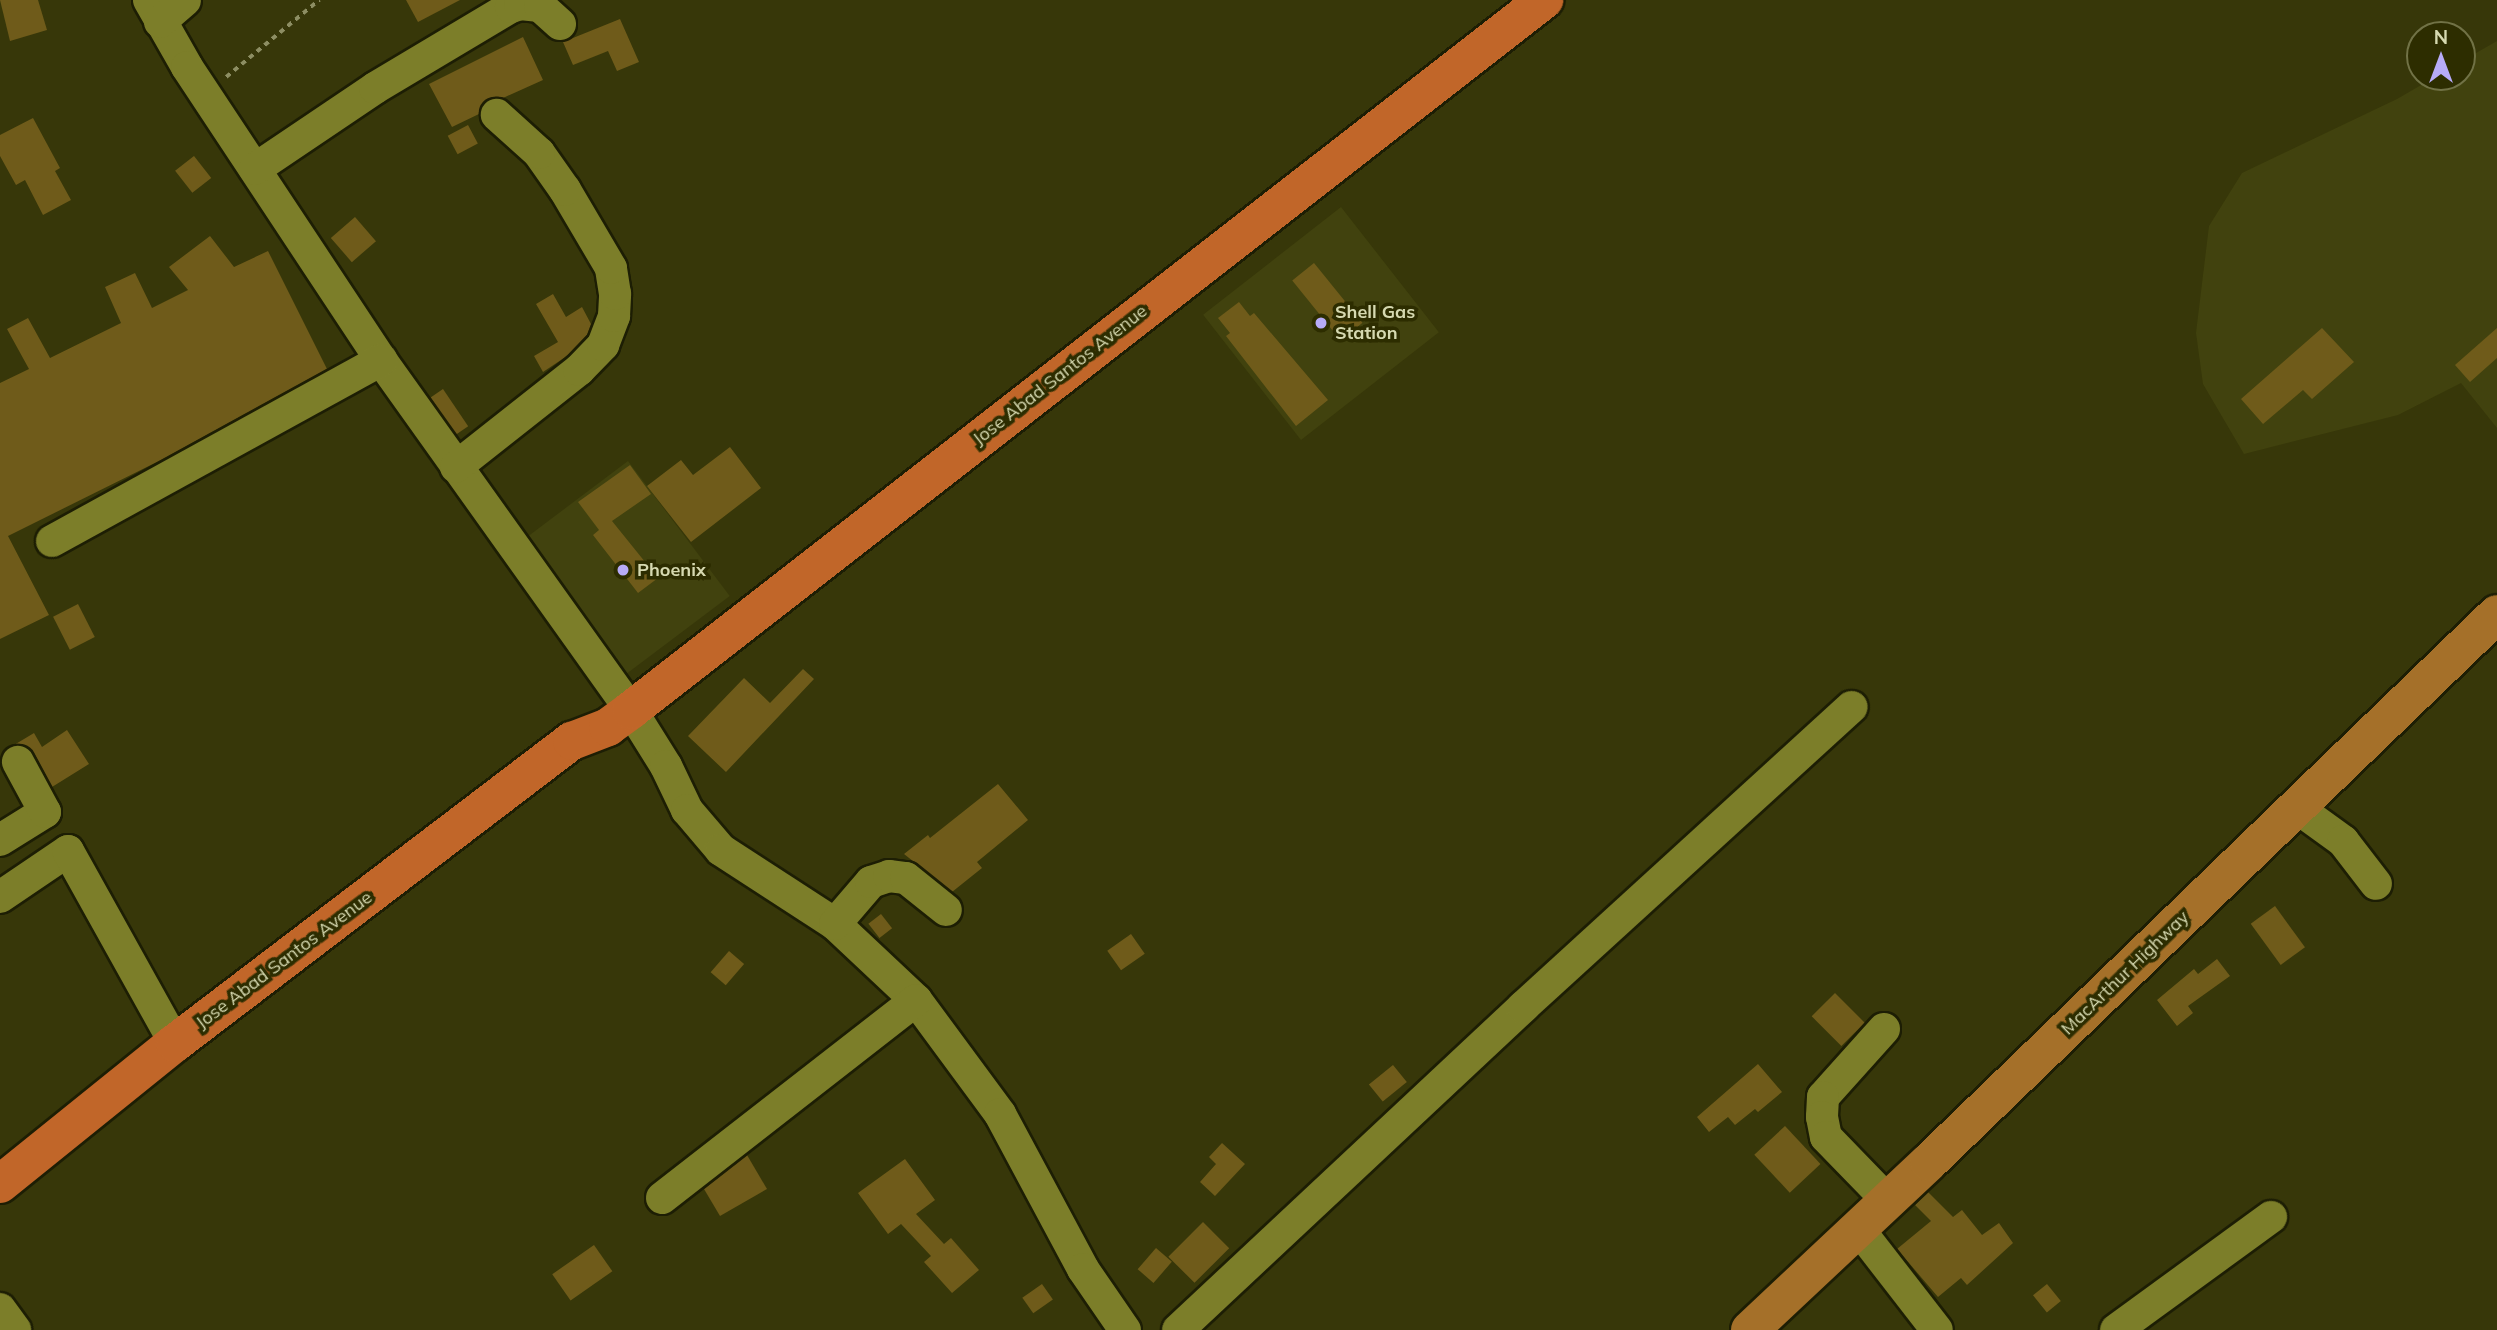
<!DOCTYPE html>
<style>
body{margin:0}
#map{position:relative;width:2497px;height:1330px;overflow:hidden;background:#373709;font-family:Mulish,sans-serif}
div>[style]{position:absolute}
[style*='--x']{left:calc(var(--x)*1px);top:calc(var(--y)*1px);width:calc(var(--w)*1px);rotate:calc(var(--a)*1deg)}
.built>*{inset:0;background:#41420e;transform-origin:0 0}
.building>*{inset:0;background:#6f5b1a;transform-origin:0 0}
.path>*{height:3.5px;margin-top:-1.75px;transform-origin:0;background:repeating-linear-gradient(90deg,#8d8e63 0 5px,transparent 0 10px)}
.roads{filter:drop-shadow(2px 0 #1d1e04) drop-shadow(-2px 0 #1d1e04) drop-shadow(0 2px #1d1e04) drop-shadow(0 -2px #1d1e04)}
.minor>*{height:32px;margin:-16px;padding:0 16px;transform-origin:16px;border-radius:16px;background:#7c7e29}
.major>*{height:38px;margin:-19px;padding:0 19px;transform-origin:19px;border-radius:19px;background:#a57029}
.highway>*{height:38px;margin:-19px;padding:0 19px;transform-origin:19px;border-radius:19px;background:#c16629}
.dots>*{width:19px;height:19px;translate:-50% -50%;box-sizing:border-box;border:4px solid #2d2d00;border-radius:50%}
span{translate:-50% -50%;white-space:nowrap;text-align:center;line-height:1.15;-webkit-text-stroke:7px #2d2d00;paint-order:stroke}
.poi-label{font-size:18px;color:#d6d9b0;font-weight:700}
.left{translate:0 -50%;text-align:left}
.street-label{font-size:18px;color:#d6d9b0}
.north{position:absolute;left:2406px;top:21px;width:70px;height:70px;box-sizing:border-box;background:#2d2d00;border:2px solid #717246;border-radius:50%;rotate:0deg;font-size:19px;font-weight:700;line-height:28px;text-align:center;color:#d6d9b0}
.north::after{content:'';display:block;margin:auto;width:24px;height:32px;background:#b7abf8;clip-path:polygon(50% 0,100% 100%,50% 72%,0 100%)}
</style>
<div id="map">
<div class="built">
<i style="clip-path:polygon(2497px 41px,2497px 428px,2461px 383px,2398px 415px,2244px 454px,2203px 384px,2196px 333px,2209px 226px,2242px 173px,2397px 99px,2435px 77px,2462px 77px,2462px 61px)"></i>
<i style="left:1341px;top:207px;width:159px;height:175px;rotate:52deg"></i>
<i style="left:628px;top:461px;width:169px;height:140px;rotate:53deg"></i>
</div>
<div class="building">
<i style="clip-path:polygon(0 0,38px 0,47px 30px,10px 41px)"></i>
<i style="clip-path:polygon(406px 0,460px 0,418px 22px)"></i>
<i style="clip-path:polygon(620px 19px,639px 62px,617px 71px,608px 51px,573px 65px,563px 42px)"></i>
<i style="clip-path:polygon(523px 37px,543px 80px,503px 98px,491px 98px,483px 103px,479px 114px,452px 127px,429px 84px)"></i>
<i style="clip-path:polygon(33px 118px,60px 168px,55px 171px,71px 200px,43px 215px,25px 180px,16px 185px,0 156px,0 135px)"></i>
<i style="left:468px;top:125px;width:21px;height:23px;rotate:62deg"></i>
<i style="left:194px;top:156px;width:28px;height:24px;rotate:52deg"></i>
<i style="left:355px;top:217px;width:32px;height:32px;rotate:49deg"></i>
<i style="clip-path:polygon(210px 236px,234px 267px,268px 251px,327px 369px,161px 460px,8px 536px,49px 615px,0 639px,0 383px,29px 369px,7px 329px,28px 318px,50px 358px,121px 323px,105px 287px,135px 273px,152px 308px,188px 290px,169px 267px)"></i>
<i style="left:1314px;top:263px;width:77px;height:28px;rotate:51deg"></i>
<i style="clip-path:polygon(553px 294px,566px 317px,582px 307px,591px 324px,587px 335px,567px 356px,543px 372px,534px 356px,558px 342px,536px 304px)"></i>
<i style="clip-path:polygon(1239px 302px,1250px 316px,1254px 313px,1328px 400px,1296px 426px,1226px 336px,1230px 333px,1218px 318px)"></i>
<i style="clip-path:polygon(2322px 328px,2354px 362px,2312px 399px,2303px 390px,2263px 424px,2241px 399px)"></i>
<i style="clip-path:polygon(2497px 328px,2497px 358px,2470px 382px,2455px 365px)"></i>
<i style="left:443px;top:389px;width:45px;height:15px;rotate:56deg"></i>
<i style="clip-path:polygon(730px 447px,761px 488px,691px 542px,647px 486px,681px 460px,693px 475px)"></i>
<i style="clip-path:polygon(630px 465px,651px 494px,612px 521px,658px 578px,638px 593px,593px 535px,599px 530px,578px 502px)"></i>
<i style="left:78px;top:604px;width:37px;height:28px;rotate:63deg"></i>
<i style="clip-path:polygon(803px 669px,814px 679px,726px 772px,688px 736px,744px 678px,770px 703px)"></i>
<i style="clip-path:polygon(67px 730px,89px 764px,52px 787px,34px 753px,27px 746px,14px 745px,34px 733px,42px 747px)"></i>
<i style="clip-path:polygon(998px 784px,1028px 820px,977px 862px,982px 868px,952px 892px,904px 854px,928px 835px,930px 838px)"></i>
<i style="left:2275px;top:906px;width:51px;height:30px;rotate:54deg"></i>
<i style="left:881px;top:914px;width:18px;height:16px;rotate:52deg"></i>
<i style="left:1131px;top:934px;width:24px;height:29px;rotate:55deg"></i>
<i style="left:729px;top:951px;width:20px;height:28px;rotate:41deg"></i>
<i style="clip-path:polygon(2217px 959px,2230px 976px,2188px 1006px,2193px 1013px,2177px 1026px,2157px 1000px,2194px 969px,2198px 974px)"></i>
<i style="left:1835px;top:993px;width:42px;height:33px;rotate:45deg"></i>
<i style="clip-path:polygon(1758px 1064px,1782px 1092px,1758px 1112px,1755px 1109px,1735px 1125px,1728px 1117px,1709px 1132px,1697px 1117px)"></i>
<i style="left:1393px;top:1065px;width:22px;height:31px;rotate:51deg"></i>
<i style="left:1785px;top:1126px;width:52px;height:42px;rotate:47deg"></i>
<i style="clip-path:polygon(1222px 1143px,1245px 1164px,1215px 1196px,1200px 1182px,1216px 1164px,1209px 1157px)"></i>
<i style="clip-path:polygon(747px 1155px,767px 1189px,720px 1216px,704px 1189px)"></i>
<i style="clip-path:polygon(905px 1159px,935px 1200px,916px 1214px,944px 1244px,951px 1238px,979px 1270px,952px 1293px,924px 1262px,931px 1256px,901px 1224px,888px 1234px,858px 1193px)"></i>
<i style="clip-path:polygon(1928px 1192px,1953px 1217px,1962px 1210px,1982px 1235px,1999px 1223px,2013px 1243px,1967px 1285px,1961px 1278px,1938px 1297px,1897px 1249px,1931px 1221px,1915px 1205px)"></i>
<i style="left:1203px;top:1222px;width:37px;height:49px;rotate:45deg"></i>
<i style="left:594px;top:1245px;width:32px;height:51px;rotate:55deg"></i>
<i style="left:1156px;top:1248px;width:21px;height:28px;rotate:41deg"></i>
<i style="left:1042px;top:1284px;width:19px;height:24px;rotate:55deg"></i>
<i style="left:2047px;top:1284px;width:22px;height:18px;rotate:51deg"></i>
</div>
<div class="path">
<i style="--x:226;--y:77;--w:121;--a:-39.6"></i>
</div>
<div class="roads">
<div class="minor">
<i style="--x:149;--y:0;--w:77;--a:60.4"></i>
<i style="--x:187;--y:67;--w:351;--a:56.5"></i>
<i style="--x:381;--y:360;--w:430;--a:54.5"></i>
<i style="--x:631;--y:710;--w:66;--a:58"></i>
<i style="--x:666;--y:766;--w:49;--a:64.5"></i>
<i style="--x:687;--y:810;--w:52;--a:49.6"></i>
<i style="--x:721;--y:850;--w:136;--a:33"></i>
<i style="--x:835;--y:924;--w:111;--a:43.2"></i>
<i style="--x:916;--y:1000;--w:142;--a:53.6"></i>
<i style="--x:1000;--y:1114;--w:176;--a:61.8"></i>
<i style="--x:1083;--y:1269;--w:74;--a:55.5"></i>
<i style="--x:160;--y:22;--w:33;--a:-41"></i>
<i style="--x:255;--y:169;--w:145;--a:-34"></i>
<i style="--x:375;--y:88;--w:158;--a:-30.8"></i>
<i style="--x:511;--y:7;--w:9;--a:-18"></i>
<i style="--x:520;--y:4;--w:20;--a:6"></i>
<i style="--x:540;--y:6;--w:27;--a:42"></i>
<i style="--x:456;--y:467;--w:157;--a:-38.3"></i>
<i style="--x:579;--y:370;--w:35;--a:-46"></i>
<i style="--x:603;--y:345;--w:31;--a:-69"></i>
<i style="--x:614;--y:316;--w:22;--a:-87"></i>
<i style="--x:615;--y:294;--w:26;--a:-99"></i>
<i style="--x:611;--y:268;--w:91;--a:-120.5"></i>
<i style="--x:565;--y:190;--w:45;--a:-125.1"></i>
<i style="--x:539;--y:153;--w:57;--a:-137.9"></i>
<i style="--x:52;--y:541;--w:376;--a:-28.8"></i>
<i style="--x:2296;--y:807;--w:58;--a:35.9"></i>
<i style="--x:2343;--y:841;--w:54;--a:52.5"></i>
<i style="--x:0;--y:840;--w:53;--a:-31.9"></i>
<i style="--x:45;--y:812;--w:57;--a:-118.4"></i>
<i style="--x:0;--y:897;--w:82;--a:-34.1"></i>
<i style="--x:68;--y:851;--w:220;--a:60.9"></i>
<i style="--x:835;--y:924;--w:55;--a:-49.4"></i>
<i style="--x:871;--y:882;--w:19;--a:-18"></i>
<i style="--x:889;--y:876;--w:17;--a:7"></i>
<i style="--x:906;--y:878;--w:51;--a:38.7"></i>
<i style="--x:1884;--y:1029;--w:91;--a:131.9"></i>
<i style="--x:1823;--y:1097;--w:20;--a:93"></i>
<i style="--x:1822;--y:1117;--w:20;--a:79"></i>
<i style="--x:1826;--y:1137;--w:88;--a:45.9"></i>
<i style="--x:662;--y:1198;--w:322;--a:-37.9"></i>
<i style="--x:1857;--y:1227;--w:130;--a:52.2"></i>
<i style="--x:0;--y:1309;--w:26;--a:54"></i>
<i style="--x:1178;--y:1330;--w:473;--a:-43.1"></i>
<i style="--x:1523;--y:1007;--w:445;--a:-42.4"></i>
<i style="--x:2116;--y:1330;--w:192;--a:-36.1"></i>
</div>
<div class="major">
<i style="--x:1750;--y:1330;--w:245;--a:-43.2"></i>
<i style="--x:1929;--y:1162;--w:789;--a:-43.97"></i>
</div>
<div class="highway">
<i style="--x:0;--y:1184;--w:225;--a:-38.9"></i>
<i style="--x:175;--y:1043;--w:499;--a:-37.3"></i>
<i style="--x:572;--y:741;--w:39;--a:-21"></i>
<i style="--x:608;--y:727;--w:29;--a:-36"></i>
<i style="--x:631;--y:710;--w:1157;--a:-37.87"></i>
</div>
</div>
<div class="dots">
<i style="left:1321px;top:323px;background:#b7abf8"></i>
<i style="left:623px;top:570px;background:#b7abf8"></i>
</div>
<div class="poi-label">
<span class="left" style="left:1335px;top:323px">Shell Gas<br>Station</span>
<span class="left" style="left:637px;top:570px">Phoenix</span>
</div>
<div class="street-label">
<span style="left:1060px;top:375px;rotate:-38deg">Jose Abad Santos Avenue</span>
<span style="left:284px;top:960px;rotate:-37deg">Jose Abad Santos Avenue</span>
<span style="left:2125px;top:973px;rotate:-44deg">MacArthur Highway</span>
</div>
<div class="north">N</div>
</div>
